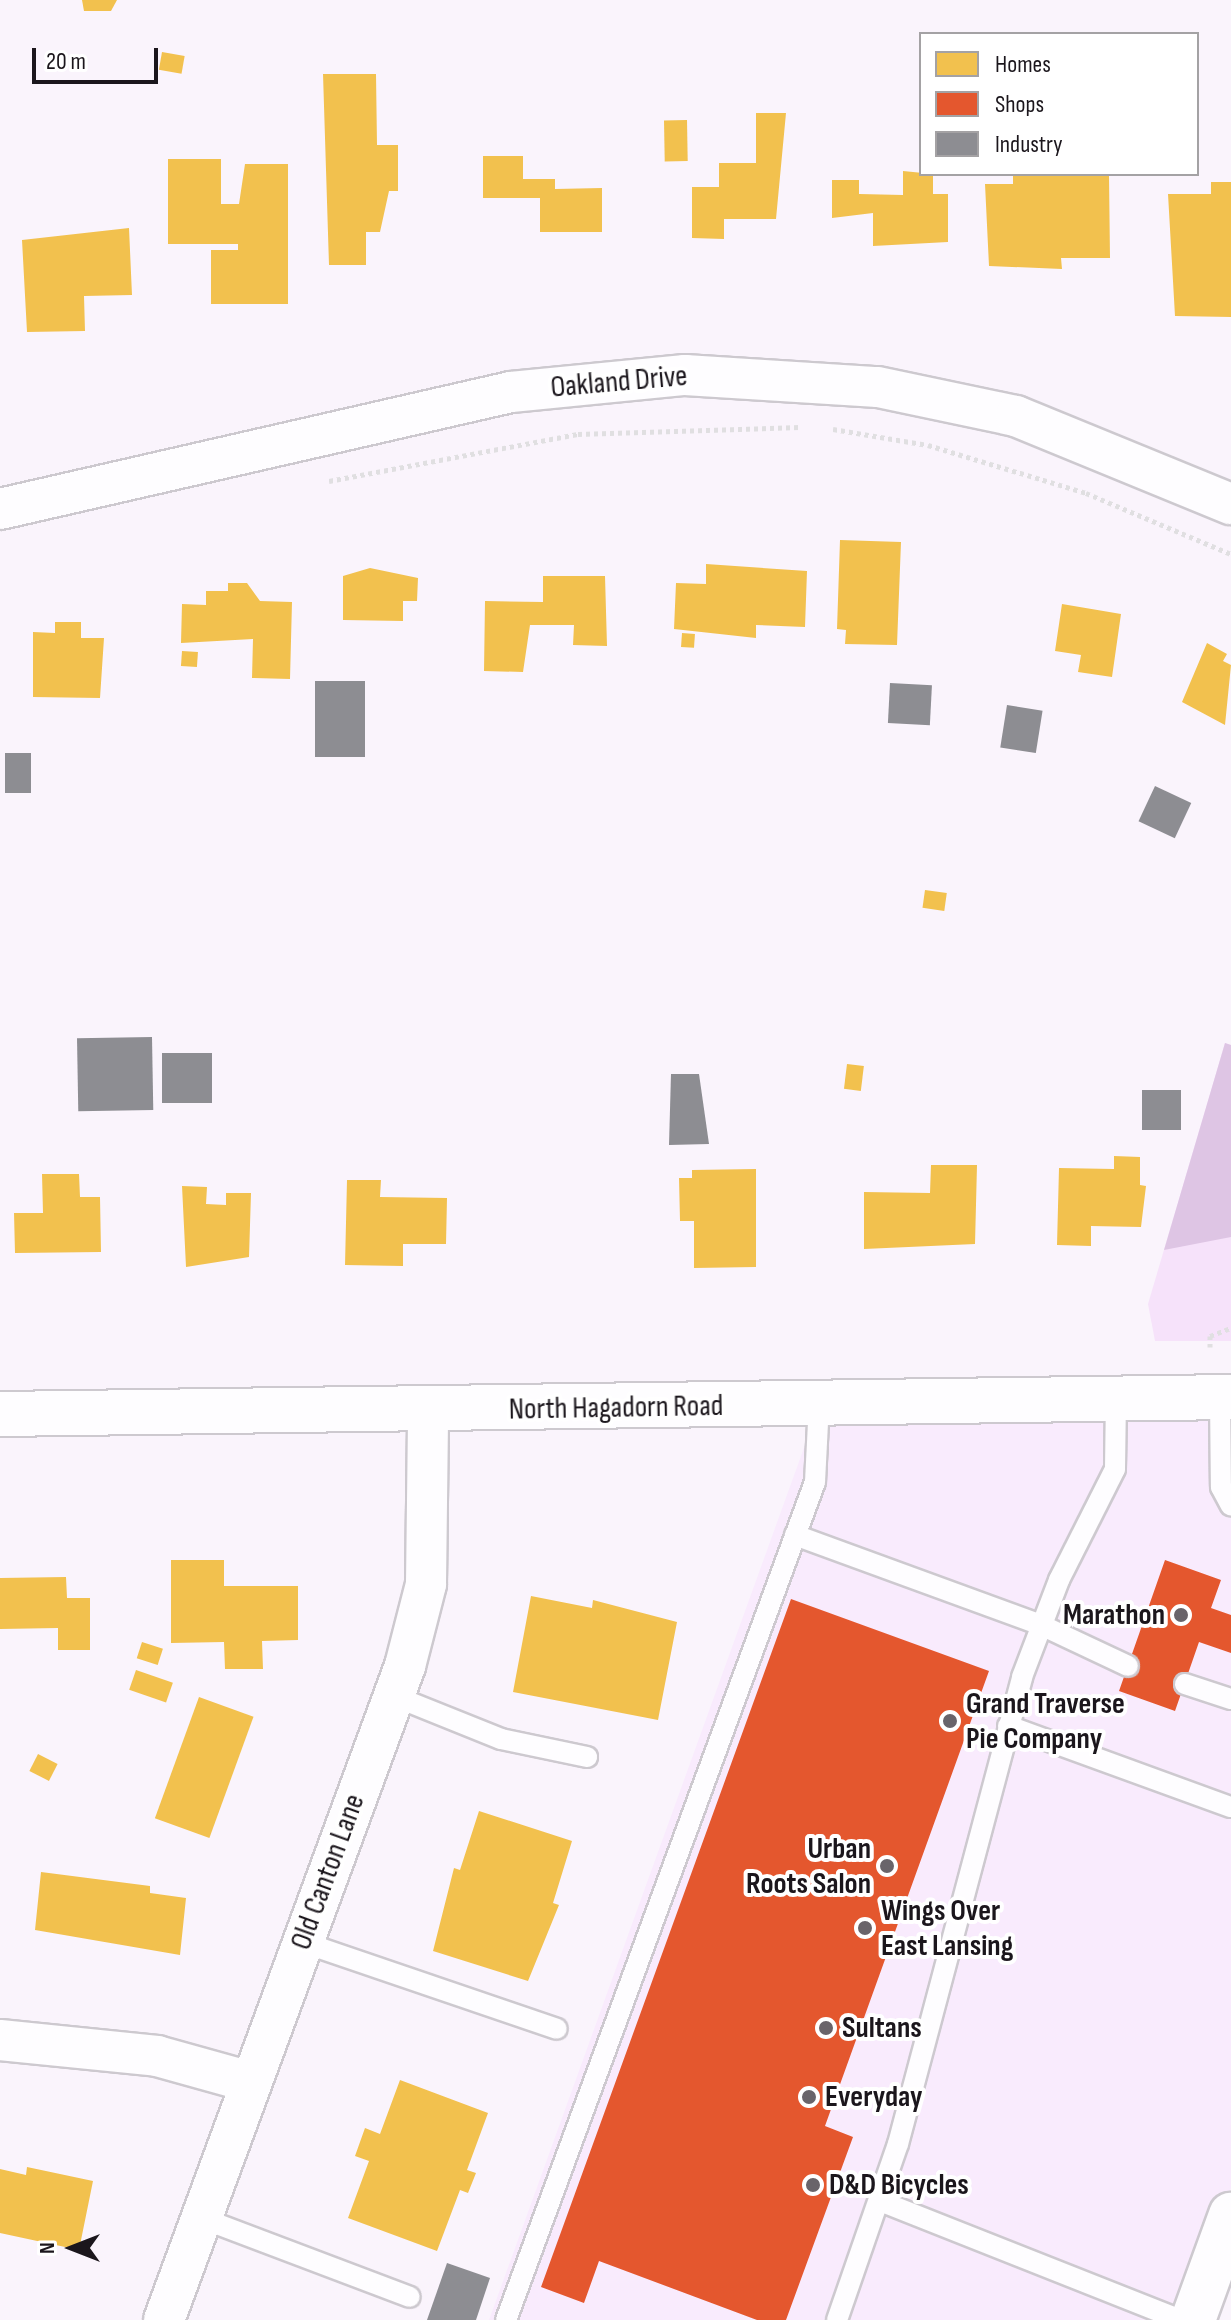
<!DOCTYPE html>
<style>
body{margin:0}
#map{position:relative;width:1231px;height:2320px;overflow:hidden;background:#faf4fc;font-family:"Sofia Sans Condensed",sans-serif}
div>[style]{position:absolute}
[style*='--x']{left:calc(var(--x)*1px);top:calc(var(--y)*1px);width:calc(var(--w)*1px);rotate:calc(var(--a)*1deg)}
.built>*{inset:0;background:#f9ebfd}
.green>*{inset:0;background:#f6e2fa}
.forest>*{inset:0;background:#dec5e4}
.homes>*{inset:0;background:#f2c14e;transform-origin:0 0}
.shops>*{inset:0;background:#e4572e}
.industry>*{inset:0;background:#8d8d92;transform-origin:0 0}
.path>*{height:5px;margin-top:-2.5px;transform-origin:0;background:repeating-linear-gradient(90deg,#e0dfe1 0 4px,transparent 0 8px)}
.roads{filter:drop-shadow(2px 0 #cdc9cf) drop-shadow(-2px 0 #cdc9cf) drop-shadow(0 2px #cdc9cf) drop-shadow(0 -2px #cdc9cf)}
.lane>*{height:20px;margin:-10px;padding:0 10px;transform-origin:10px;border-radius:10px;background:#fefdff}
.street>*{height:40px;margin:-20px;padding:0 20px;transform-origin:20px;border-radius:20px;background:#fefdff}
.secondary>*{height:44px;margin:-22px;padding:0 22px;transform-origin:22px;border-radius:22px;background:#fefdff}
.primary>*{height:44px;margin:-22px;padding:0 22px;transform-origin:22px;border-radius:22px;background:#fefdff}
.dots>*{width:22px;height:22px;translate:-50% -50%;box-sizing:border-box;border:4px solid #fff;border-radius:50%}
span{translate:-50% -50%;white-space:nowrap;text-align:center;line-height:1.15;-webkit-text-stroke:8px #fff;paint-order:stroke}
.street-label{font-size:30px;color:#1b161c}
.poi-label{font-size:30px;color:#1b161c;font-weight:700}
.right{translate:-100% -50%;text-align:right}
.left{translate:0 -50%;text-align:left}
.legend{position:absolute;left:919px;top:32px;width:280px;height:144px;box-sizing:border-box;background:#fff;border:2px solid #a4a2a4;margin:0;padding:10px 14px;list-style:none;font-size:24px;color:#1b161c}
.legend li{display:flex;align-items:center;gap:16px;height:40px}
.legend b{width:40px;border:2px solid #a4a2a4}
.north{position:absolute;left:32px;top:2208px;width:80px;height:80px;-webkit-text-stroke:6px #fff;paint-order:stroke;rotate:270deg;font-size:22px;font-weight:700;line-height:32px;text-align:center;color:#1b161c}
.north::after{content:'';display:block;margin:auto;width:28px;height:36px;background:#1b161c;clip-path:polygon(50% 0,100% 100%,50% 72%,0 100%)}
.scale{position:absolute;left:32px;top:48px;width:126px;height:36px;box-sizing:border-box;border:4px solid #1b161c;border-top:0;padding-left:10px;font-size:24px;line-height:28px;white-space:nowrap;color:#1b161c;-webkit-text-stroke:6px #fff;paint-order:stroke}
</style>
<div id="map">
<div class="built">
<i style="clip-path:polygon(1231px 1404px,1231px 2188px,1183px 2320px,489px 2320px,818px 1409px)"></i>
</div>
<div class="green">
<i style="clip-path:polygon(1225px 1043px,1231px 1045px,1231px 1341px,1155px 1341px,1148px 1304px)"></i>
</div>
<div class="forest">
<i style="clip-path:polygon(1225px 1043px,1231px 1045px,1231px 1237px,1164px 1250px)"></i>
</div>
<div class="homes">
<i style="clip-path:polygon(82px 0,117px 0,111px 11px,84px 11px)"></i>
<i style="left:162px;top:52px;width:23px;height:18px;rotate:10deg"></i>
<i style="clip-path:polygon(323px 74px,376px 74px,377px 145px,398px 145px,398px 191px,389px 191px,380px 232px,366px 232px,366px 265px,329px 265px)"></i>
<i style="clip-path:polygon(756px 113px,786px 113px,776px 219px,724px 219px,724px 239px,692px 238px,692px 187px,719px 187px,719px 163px,756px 163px)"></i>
<i style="left:687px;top:120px;width:41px;height:23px;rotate:89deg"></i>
<i style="clip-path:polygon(483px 156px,523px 156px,523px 179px,555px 179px,555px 189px,602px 188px,602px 232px,540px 232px,540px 198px,483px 198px)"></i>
<i style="clip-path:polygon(168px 159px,221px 159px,221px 204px,239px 204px,245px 164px,288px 164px,288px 304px,211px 304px,211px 250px,238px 250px,238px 244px,168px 244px)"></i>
<i style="clip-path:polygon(903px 171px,933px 174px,933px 194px,948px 194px,948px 242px,873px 246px,873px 213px,832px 218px,832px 180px,859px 180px,859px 194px,903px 195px)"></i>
<i style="clip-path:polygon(1109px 175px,1110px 258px,1061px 258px,1062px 269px,989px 266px,985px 184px,1013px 184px,1013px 176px)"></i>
<i style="clip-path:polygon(1211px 182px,1231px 182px,1231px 317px,1175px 316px,1168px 194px,1211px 194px)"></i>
<i style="clip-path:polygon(129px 228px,132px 295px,84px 296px,85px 331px,27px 332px,22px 240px)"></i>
<i style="clip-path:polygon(840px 540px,901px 542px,897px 645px,845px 644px,846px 630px,837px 629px)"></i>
<i style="clip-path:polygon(706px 564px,807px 571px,805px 627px,756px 625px,756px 638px,674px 629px,676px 583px,706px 584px)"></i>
<i style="clip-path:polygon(370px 568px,418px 578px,417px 601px,403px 601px,403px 621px,343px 620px,343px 576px)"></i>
<i style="clip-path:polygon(543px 576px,605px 576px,607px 646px,573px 645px,574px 625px,530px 625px,523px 672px,484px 671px,485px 601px,543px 602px)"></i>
<i style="clip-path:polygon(228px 583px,247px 583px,260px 601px,292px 602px,290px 679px,252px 678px,253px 639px,181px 643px,182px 604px,206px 605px,206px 591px,228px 591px)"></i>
<i style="clip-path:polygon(1062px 604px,1121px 614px,1112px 677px,1078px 672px,1081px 655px,1055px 651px)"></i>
<i style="clip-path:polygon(55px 622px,81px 622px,81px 638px,104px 638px,100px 698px,33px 697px,33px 632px,55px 633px)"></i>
<i style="left:682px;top:633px;width:13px;height:14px;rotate:4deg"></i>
<i style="clip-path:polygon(1207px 643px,1227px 654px,1223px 661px,1231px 665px,1225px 725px,1182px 702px)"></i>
<i style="left:182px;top:651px;width:16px;height:15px;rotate:4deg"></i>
<i style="left:925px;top:890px;width:22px;height:18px;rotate:8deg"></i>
<i style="left:847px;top:1064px;width:17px;height:25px;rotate:7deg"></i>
<i style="clip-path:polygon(1114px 1156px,1140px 1157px,1140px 1185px,1146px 1186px,1141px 1227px,1091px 1226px,1091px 1246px,1057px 1245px,1059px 1168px,1114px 1169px)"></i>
<i style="clip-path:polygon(931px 1165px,977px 1165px,975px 1244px,864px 1249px,864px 1192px,930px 1193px)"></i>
<i style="clip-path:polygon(756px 1169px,756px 1267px,694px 1268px,694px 1221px,680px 1221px,679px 1178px,692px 1178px,692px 1170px)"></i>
<i style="clip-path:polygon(42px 1174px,79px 1174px,80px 1197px,100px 1197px,101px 1252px,15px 1253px,14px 1213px,43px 1213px)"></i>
<i style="clip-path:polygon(347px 1180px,381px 1180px,380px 1197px,447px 1198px,446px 1244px,403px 1244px,403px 1266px,345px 1265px)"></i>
<i style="clip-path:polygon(182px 1186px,207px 1187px,206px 1204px,226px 1205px,226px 1193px,251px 1193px,249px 1257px,186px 1267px)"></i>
<i style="clip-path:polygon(171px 1560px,224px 1560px,224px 1586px,298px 1586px,298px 1640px,262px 1641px,263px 1669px,225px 1669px,224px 1642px,171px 1643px)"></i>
<i style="clip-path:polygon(66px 1577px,67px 1598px,90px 1598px,90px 1650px,58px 1650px,58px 1628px,0 1629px,0 1578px)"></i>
<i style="clip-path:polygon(531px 1596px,592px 1608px,593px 1600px,677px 1622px,658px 1720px,513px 1692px)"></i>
<i style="left:142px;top:1642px;width:22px;height:17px;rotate:18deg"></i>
<i style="left:136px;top:1670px;width:39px;height:21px;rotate:19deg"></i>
<i style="left:199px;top:1697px;width:58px;height:129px;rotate:20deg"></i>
<i style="left:38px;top:1754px;width:22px;height:19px;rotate:27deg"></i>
<i style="clip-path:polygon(479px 1811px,572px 1841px,553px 1903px,559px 1905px,528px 1981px,433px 1951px,454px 1868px,460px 1870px)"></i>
<i style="clip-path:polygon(41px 1872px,150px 1886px,150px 1893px,186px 1898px,180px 1955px,35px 1930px)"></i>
<i style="clip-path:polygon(400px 2080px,488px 2113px,467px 2170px,476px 2173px,468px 2193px,460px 2190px,437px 2251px,348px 2218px,369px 2161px,355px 2156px,365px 2128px,380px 2134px)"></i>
<i style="clip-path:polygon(27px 2167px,93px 2181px,79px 2250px,0 2233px,0 2169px,26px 2175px)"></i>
</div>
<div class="shops">
<i style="clip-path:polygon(1165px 1560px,1221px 1580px,1211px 1608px,1231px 1615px,1231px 1653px,1199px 1642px,1175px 1711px,1119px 1691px)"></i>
<i style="clip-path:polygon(791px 1599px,989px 1671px,825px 2126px,853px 2137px,786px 2320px,757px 2320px,599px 2261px,584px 2303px,541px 2287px)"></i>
</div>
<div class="industry">
<i style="left:315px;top:681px;width:50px;height:76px"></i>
<i style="left:890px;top:683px;width:42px;height:40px;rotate:3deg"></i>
<i style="left:1007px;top:705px;width:36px;height:43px;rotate:9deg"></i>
<i style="left:5px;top:753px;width:26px;height:40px"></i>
<i style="left:1155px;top:786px;width:40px;height:39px;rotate:25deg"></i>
<i style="left:152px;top:1037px;width:73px;height:75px;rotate:89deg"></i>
<i style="left:162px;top:1053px;width:50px;height:50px"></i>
<i style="clip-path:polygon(671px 1074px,699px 1074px,709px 1144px,669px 1145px)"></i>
<i style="left:1142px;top:1090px;width:39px;height:40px"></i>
<i style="clip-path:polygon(447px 2263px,490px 2278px,476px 2320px,427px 2320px)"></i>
</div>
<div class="path">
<i style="--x:833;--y:429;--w:96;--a:9.6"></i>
<i style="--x:928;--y:445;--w:165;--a:16.9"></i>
<i style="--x:1086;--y:493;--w:157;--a:22.8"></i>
<i style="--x:329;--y:481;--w:253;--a:-10.7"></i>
<i style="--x:578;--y:434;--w:222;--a:-1.8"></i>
<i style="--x:1210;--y:1347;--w:11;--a:-90"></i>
<i style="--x:1210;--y:1336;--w:22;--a:-21"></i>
</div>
<div class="roads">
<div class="lane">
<i style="--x:1220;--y:1398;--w:89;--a:89.4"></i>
<i style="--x:1221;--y:1487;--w:21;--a:62"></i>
<i style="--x:795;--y:1535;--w:262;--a:20.1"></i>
<i style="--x:1041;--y:1625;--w:96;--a:25.2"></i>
<i style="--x:1185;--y:1684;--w:48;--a:18.1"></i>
<i style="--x:394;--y:1696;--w:115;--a:21.9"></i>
<i style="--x:501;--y:1739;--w:88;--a:11.8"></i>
<i style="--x:1008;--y:1726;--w:237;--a:20"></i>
<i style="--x:302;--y:1942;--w:269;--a:18.8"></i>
<i style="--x:880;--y:2201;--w:323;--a:21.6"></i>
<i style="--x:201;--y:2218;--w:223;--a:20.7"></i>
<i style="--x:506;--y:2320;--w:893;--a:-69.76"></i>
<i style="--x:815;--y:1482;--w:78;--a:-87.1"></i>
<i style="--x:837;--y:2320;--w:186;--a:-70.9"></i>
<i style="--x:898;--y:2144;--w:483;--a:-75.1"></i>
<i style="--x:1022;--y:1677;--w:104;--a:-69.1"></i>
<i style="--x:1059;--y:1580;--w:124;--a:-63.2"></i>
<i style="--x:1115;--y:1469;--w:70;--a:-89.2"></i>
</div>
<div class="street">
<i style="--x:0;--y:509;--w:524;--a:-12.9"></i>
<i style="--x:511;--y:392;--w:175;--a:-5.6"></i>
<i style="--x:685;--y:375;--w:193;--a:3.6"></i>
<i style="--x:878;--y:387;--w:141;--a:11.9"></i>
<i style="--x:1016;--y:416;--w:232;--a:22.3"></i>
<i style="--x:0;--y:2040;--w:158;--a:5.8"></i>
<i style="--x:157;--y:2056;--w:97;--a:15.6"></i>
<i style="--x:164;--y:2320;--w:697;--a:-69.77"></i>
<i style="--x:405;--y:1666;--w:85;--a:-75.6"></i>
<i style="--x:426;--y:1584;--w:172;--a:-89.3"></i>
</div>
<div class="secondary">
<i style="--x:0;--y:1414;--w:1231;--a:-0.79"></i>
</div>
<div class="primary">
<i style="--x:1193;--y:2320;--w:112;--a:-70.1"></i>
</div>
</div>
<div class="dots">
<i style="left:1181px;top:1615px;background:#69646a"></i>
<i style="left:950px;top:1721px;background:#69646a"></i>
<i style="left:887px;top:1866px;background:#69646a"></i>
<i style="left:865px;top:1928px;background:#69646a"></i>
<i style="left:826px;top:2028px;background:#69646a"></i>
<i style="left:809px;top:2097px;background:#69646a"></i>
<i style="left:813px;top:2185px;background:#69646a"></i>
</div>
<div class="street-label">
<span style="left:619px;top:382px;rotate:-5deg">Oakland Drive</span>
<span style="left:616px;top:1408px;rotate:-1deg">North Hagadorn Road</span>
<span style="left:328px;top:1872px;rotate:-70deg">Old Canton Lane</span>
</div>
<div class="poi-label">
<span class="right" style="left:1165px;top:1615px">Marathon</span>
<span class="left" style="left:966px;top:1721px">Grand Traverse<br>Pie Company</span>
<span class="right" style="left:871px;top:1866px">Urban<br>Roots Salon</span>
<span class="left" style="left:881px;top:1928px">Wings Over<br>East Lansing</span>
<span class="left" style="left:842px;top:2028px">Sultans</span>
<span class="left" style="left:825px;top:2097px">Everyday</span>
<span class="left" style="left:829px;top:2185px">D&amp;D Bicycles</span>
</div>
<ul class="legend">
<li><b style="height:22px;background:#f2c14e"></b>Homes</li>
<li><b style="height:22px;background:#e4572e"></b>Shops</li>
<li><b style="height:22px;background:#8d8d92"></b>Industry</li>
</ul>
<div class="north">N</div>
<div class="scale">20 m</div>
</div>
